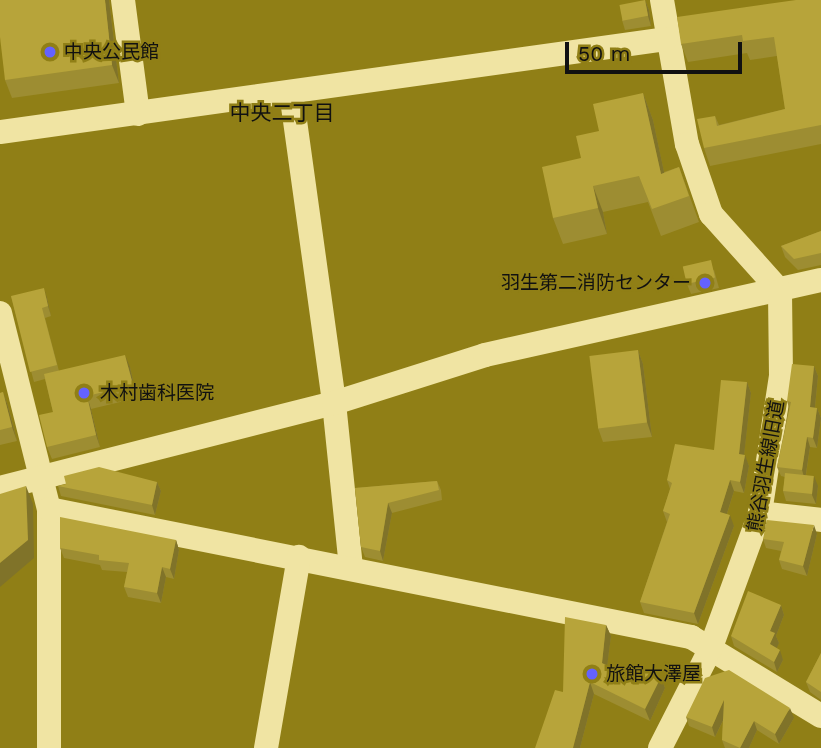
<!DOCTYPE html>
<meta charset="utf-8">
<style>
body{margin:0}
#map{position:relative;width:821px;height:748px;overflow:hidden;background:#907f16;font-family:"Work Sans","Noto Sans JP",sans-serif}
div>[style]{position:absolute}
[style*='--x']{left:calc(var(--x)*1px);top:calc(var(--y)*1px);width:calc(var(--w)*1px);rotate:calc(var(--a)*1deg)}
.minor>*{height:24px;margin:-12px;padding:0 12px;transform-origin:12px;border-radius:12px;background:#f0e4a3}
.wall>*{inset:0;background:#9d8d32}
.shaded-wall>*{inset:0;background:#807329}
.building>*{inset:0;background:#b7a43a;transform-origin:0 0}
.dots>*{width:19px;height:19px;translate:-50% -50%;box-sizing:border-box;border:4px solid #907f16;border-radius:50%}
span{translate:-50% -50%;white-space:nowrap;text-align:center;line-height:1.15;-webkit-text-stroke:5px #907f16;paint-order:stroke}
.poi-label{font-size:19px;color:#111}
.left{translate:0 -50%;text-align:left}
.right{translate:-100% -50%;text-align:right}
.street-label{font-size:19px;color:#111}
.neighbourhood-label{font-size:21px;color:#111}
.scale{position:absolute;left:565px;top:42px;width:177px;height:32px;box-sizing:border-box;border:4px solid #111;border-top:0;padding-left:9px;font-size:21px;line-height:24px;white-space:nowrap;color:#111;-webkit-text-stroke:5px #907f16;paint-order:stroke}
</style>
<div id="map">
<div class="minor">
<i style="--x:123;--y:0;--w:115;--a:82.5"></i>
<i style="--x:662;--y:0;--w:146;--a:80.2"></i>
<i style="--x:687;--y:144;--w:74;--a:71.1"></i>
<i style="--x:711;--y:214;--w:103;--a:48.1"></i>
<i style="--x:291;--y:92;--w:314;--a:82.1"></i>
<i style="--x:334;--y:403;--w:166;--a:84.1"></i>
<i style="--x:0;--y:132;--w:672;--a:-7.95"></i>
<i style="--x:0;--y:313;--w:202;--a:76"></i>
<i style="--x:49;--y:509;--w:239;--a:90"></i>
<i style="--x:0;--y:488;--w:345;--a:-14.3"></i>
<i style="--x:334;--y:403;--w:158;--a:-17.6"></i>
<i style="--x:485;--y:355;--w:344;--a:-12.6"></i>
<i style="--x:49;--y:509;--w:655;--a:11.28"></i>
<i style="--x:691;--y:637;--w:152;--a:31.3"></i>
<i style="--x:760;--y:513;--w:61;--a:6.5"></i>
<i style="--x:266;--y:748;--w:194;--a:-80.2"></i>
<i style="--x:660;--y:748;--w:110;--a:-63"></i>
<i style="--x:710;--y:650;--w:146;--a:-69.9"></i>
<i style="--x:760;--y:513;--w:140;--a:-81.3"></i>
<i style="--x:781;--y:375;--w:84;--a:-90.7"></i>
</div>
<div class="wall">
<i style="clip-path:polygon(109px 0,119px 83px,12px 98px,5px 80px)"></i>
<i style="clip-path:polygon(645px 0,649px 10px,651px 26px,625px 30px,622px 20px)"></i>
<i style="clip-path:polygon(821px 0,821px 144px,710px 166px,704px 148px,715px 116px,719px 125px,785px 109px,777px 56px,750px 60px,747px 53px,688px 62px,681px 44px)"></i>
<i style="clip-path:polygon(643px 93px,653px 120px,664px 172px,679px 167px,699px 222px,661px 236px,648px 202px,603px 212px,607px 234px,563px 244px,553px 218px,581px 158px,599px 131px)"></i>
<i style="clip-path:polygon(821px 231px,821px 265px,798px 270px,785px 257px,781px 246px)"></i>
<i style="clip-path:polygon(714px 270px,719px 288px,691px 294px,687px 284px)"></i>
<i style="clip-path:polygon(11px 296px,47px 298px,51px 316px,45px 318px,59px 371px,130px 367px,137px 398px,91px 409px,100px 447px,52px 459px,47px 447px,53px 412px,45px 379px,34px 382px)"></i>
<i style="clip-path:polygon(638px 350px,643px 364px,652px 437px,603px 442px,598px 428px)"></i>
<i style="clip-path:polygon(814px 366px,818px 376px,815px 408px,817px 408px,821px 418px,817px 448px,810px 447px,806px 475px,818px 486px,816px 504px,786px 501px,783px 491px,785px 477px,781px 476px,777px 467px,789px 408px,787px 401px)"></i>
<i style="clip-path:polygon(747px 382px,751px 393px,744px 455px,749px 466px,744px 493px,734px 491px,727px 514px,734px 526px,698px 624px,644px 613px,640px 602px,667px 522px,663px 511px,670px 489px,667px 480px,714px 450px)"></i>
<i style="clip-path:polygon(3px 392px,8px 406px,17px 441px,0 445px,0 393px)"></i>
<i style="clip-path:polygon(437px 481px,441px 490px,442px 500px,392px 513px,383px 561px,365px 557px,361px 547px,355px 488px)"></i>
<i style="clip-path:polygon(157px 482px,161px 491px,155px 515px,61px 496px,58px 486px)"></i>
<i style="clip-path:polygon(817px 534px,807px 576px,782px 569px,779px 560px,781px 551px,766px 548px,763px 539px)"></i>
<i style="clip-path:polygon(176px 540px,179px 550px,174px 579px,166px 577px,161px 603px,128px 597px,124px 587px,127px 572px,102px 570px,100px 565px,64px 558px,60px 548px)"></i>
<i style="clip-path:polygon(781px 605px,784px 615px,776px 636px,779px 643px,776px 648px,783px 660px,777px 672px,734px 646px,731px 636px)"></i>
<i style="clip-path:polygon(606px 625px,611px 636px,607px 666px,632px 678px,661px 677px,665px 688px,650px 721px,594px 694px,580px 748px,563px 692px)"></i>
<i style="clip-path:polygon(821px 653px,821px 700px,810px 692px,806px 682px)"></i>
<i style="clip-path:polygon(686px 717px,794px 718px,779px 744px,757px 730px,749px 748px,725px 748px,722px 740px,723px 721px,715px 737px,689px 726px)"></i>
</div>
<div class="shaded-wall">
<i style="clip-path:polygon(105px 0,109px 0,119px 83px,112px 65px)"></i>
<i style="clip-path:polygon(645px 0,649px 10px,651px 26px,648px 16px)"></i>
<i style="clip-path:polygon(643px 93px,653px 120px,670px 200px,661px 174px)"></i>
<i style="clip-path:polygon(593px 186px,603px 212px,607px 234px,598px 208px)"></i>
<i style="clip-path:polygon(44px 288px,47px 298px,51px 316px,48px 306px)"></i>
<i style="clip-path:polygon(638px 350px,643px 364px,652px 437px,647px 422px)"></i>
<i style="clip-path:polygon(125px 355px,130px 367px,137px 398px,133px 385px)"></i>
<i style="clip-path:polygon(814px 366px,818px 376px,814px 417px,810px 407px)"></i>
<i style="clip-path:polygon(747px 382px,751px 393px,743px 465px,739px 454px)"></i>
<i style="clip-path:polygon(3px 392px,8px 406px,17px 441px,12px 427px)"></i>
<i style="clip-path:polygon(87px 396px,91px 409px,100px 447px,96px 435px)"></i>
<i style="clip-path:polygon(817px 408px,821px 418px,817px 448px,813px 438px)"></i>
<i style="clip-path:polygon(807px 437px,810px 447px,805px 480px,802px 470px)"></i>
<i style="clip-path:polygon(745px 455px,749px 466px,744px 493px,740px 482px)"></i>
<i style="clip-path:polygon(814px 476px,818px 486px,816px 504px,812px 495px)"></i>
<i style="clip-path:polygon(730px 480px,734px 491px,724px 523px,720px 512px)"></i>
<i style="clip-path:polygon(157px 482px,161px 491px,155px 515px,152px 505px)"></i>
<i style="clip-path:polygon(26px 486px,33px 504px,34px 558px,0 587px,0 563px)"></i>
<i style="clip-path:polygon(388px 503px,392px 513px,383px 561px,380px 551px)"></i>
<i style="clip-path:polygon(730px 515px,734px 526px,698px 624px,694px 613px)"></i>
<i style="clip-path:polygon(814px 525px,817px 534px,807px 576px,803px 566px)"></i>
<i style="clip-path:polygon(176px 540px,179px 550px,174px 579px,170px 569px)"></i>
<i style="clip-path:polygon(162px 567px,166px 577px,161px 603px,157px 593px)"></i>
<i style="clip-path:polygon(781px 605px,784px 615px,776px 636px,779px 643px,774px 654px,770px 644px,770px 631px)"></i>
<i style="clip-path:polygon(606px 625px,611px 636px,606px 675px,602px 663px)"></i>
<i style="clip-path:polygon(780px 650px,783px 660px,777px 672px,774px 662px)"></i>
<i style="clip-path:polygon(661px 677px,665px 688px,650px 721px,645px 709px)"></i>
<i style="clip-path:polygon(590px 682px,594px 694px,580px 748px,573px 748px)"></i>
<i style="clip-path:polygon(724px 700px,728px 710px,715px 737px,712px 727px)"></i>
<i style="clip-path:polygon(790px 708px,794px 718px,779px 744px,775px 734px)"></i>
<i style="clip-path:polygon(754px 721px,757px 730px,749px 748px,740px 748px)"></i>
</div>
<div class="building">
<i style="clip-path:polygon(0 0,105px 0,112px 65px,5px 80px,0 37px)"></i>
<i style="left:645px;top:0;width:16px;height:26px;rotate:79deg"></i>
<i style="clip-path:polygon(796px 0,821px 0,821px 125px,704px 148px,697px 119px,715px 116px,717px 126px,785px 109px,774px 37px,743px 41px,742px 35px,681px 44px,677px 17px)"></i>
<i style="clip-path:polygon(643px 93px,661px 174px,679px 167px,689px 196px,652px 209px,639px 176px,593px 186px,598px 208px,553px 218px,542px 167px,581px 158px,576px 136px,599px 131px,593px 104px)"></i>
<i style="clip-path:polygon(821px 231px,821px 253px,794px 259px,781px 246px)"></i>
<i style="left:711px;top:260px;width:18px;height:29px;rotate:77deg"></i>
<i style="clip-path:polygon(44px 288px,48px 306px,42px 308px,57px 365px,30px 372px,11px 296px)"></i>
<i style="left:638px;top:350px;width:73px;height:49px;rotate:83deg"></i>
<i style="clip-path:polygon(125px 355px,133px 385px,87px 396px,96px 435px,47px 447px,39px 415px,53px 412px,44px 374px)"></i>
<i style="clip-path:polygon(792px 364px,814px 366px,810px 407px,817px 408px,813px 438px,807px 437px,802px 470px,777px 467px,791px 402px,787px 401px)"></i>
<i style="clip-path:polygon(721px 380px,747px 382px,739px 454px,745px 455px,740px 482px,730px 480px,720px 512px,730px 515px,694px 613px,640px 602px,670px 514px,663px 511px,672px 483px,667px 480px,675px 444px,714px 450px)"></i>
<i style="clip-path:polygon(3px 392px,12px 427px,0 430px,0 393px)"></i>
<i style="clip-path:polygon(99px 467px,157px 482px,152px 505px,58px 486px,66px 484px,64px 476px)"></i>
<i style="left:785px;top:473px;width:29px;height:18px;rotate:6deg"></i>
<i style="clip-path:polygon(437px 481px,439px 490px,388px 503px,380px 551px,361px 547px,355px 488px)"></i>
<i style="clip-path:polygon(26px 486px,28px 540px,0 563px,0 494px)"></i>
<i style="clip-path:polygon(60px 517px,176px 540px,170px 569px,162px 567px,157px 593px,124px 587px,129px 563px,99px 560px,99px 555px,60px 548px)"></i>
<i style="clip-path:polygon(767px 520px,814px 525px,803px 566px,779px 560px,784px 542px,763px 539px)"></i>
<i style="clip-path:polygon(748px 591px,781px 605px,770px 631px,775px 633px,770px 644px,780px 650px,774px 662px,731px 636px)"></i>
<i style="clip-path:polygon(565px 617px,606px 625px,602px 663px,632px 678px,638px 666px,661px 677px,645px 709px,590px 682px,573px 748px,535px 748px,555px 690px,563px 692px)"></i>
<i style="clip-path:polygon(821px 653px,821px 692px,806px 682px)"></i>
<i style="clip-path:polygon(729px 670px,790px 708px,775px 734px,754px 721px,740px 748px,722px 740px,724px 700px,712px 727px,686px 717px,705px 678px)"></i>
</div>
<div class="dots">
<i style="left:50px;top:52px;background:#6462ff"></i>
<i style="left:705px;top:283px;background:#6462ff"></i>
<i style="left:84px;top:393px;background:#6462ff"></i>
<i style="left:592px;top:674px;background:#6462ff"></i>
</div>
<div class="poi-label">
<span class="left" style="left:64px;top:52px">中央公民館</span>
<span class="right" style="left:691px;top:283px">羽生第二消防センター</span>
<span class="left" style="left:100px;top:393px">木村歯科医院</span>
<span class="left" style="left:606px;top:674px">旅館大澤屋</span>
</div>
<div class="street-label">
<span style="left:766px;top:466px;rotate:-80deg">熊谷羽生線旧道</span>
</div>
<div class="neighbourhood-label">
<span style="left:282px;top:113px">中央二丁目</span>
</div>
<div class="scale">50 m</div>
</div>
